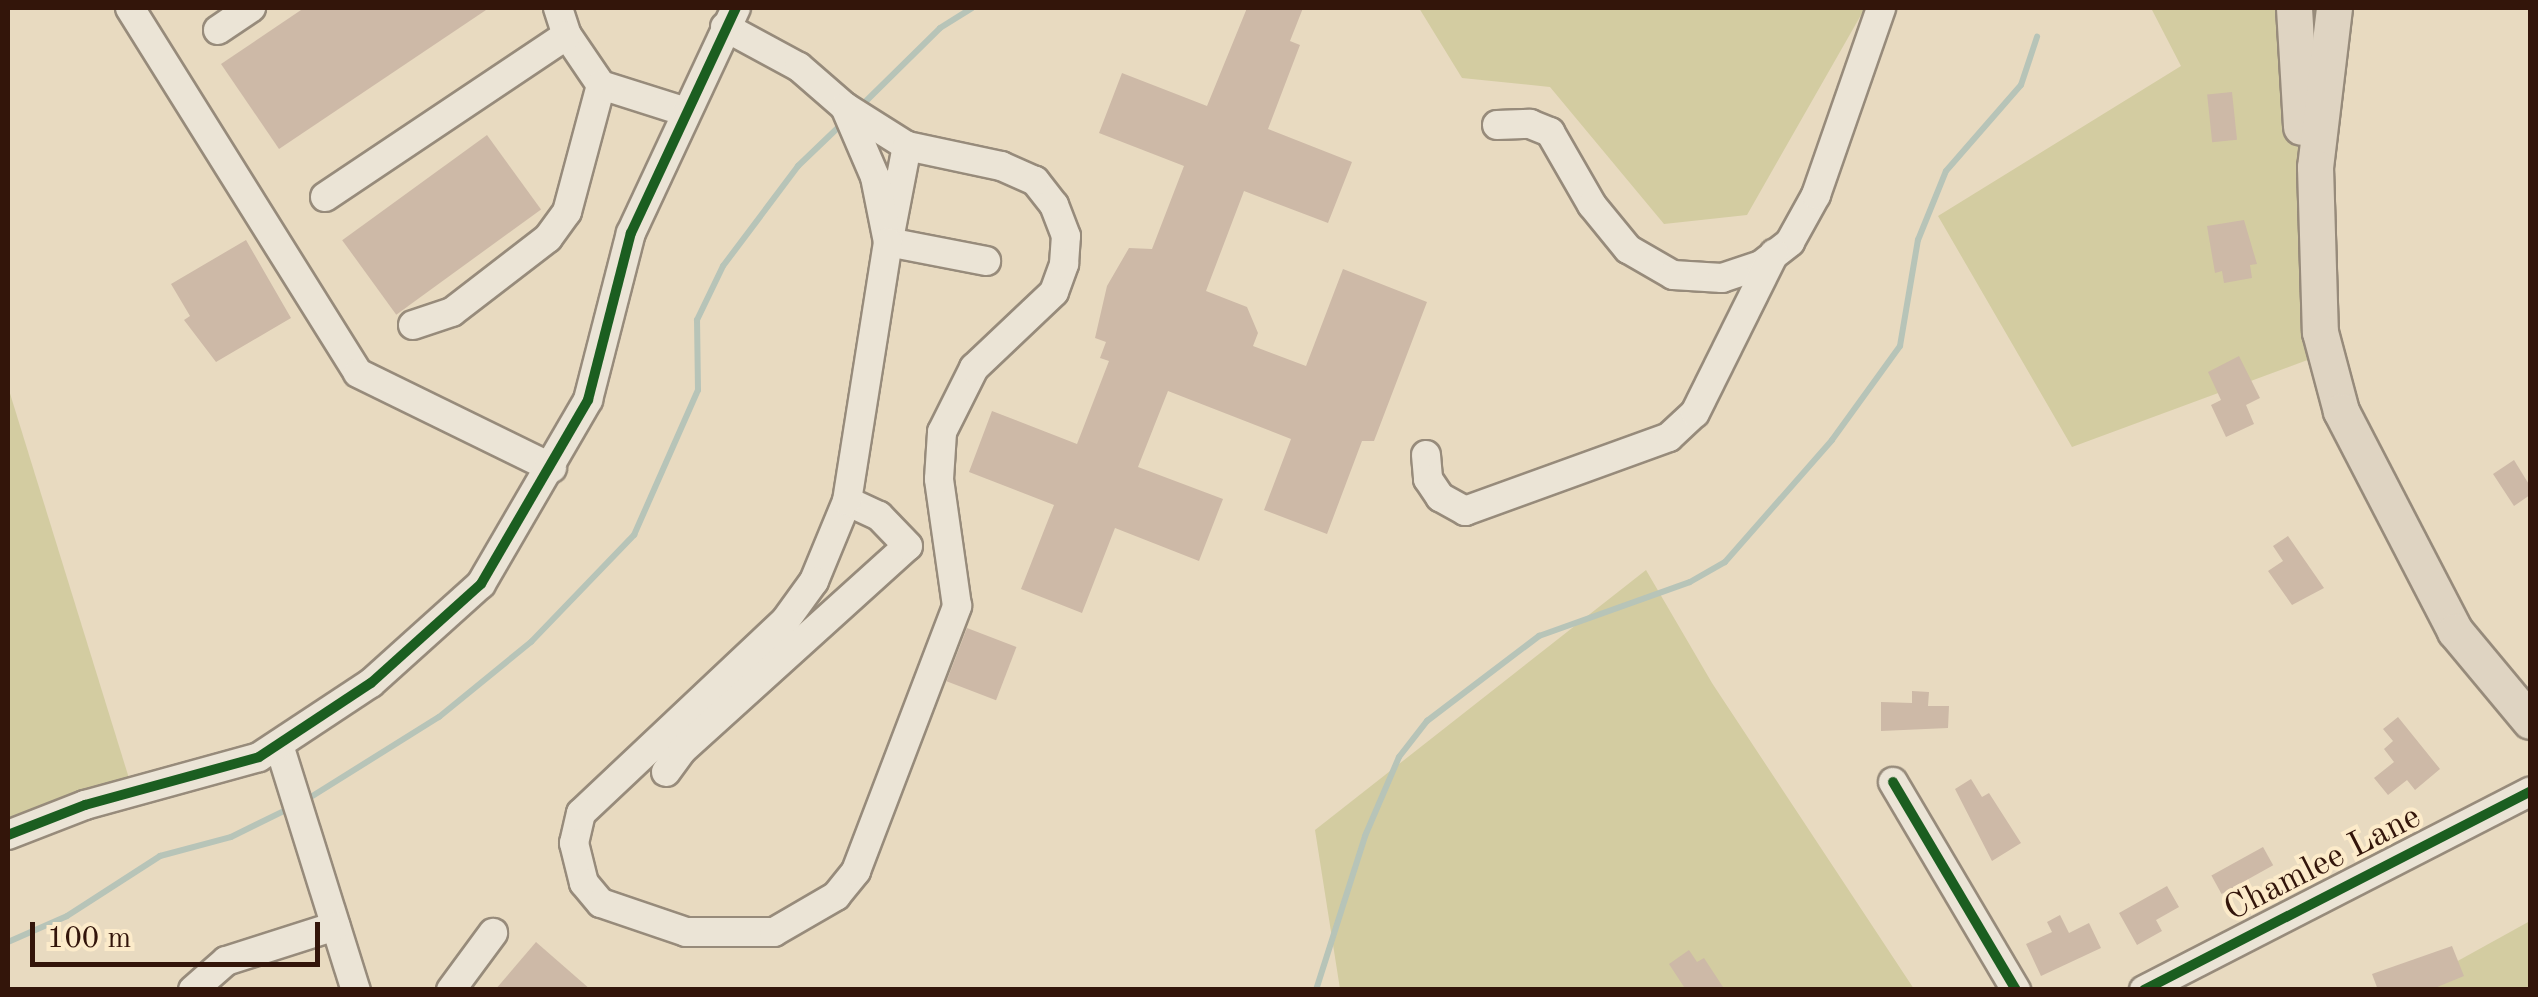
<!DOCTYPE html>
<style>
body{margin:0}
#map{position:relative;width:2538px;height:997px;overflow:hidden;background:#e8dac0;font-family:"Old Standard TT",serif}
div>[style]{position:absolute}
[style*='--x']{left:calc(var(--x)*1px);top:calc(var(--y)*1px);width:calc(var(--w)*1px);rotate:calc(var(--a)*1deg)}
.green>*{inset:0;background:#d3cca1}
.stream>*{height:6px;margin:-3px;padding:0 3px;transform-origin:3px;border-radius:3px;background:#b7c4b8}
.building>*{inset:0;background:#cdb9a7;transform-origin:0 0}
.roads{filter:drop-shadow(2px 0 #978b7b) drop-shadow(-2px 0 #978b7b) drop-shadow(0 2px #978b7b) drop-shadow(0 -2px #978b7b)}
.minor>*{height:28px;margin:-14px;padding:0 14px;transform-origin:14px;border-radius:14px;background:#ebe4d6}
.major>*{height:35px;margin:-17.5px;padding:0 17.5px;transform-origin:17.5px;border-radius:17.5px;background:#dfd4c2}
.cycleway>*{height:10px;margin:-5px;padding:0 5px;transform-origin:5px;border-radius:5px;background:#1b5e20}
span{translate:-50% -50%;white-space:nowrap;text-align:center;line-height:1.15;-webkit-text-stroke:8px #fcebca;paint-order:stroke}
.street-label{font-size:35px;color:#33150a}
.frame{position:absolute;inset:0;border:10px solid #33150a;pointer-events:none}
.scale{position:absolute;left:30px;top:922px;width:290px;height:45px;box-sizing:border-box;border:5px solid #33150a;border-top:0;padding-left:12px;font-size:30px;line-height:35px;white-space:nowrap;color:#33150a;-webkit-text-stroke:8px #fcebca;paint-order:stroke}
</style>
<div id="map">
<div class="green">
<i style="clip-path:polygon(1419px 8px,1865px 8px,1747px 215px,1664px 224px,1550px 87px,1462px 78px)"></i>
<i style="clip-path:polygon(2151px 8px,2338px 8px,2329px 352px,2072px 447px,1938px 216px,2181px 66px)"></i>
<i style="clip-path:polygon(8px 387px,132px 788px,8px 834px)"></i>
<i style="clip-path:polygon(1646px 570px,1712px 683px,1914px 989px,1340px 989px,1315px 830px)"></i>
<i style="clip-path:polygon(2530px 921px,2530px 989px,2407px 989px)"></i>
</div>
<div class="stream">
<i style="--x:861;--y:106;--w:111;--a:-44.6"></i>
<i style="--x:940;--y:28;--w:38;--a:-32"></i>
<i style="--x:306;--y:800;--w:157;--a:-32"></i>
<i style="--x:439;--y:717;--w:119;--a:-39.2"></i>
<i style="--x:531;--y:642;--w:149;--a:-46.1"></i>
<i style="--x:634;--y:535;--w:158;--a:-66.2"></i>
<i style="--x:698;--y:390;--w:70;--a:-90.8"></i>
<i style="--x:697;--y:320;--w:60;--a:-64.3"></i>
<i style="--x:723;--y:266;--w:125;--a:-53.1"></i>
<i style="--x:798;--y:166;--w:65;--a:-43.8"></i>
<i style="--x:8;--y:942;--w:64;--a:-23.8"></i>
<i style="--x:67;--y:916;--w:111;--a:-32.8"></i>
<i style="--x:160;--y:856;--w:73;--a:-15"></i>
<i style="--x:231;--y:837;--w:66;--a:-26.2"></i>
<i style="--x:1316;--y:990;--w:162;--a:-72.3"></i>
<i style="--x:1365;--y:836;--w:86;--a:-66.7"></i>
<i style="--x:1399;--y:757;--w:46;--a:-52.1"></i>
<i style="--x:1427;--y:721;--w:141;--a:-37.2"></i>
<i style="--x:1539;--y:636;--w:160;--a:-19.7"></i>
<i style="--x:1690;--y:582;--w:40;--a:-29.7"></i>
<i style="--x:1725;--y:562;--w:162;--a:-48.7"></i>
<i style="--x:1832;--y:440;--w:116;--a:-54.1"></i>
<i style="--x:1900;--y:346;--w:108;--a:-80.4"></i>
<i style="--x:1918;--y:240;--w:74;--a:-67.9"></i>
<i style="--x:1946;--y:171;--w:114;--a:-48.9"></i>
<i style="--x:2021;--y:85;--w:51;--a:-71.6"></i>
</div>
<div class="building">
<i style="clip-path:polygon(304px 8px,489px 8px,279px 149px,221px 64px)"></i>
<i style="clip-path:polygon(1247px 8px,1303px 8px,1290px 41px,1300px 45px,1268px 129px,1352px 162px,1328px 223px,1244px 191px,1206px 291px,1247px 307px,1258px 333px,1253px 346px,1306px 366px,1343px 269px,1427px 302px,1374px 441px,1362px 441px,1327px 534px,1264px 510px,1291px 439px,1168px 391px,1138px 467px,1223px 499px,1199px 561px,1115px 528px,1082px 613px,1021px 589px,1054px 505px,969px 472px,992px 411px,1077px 444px,1109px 361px,1100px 358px,1106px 342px,1095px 338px,1107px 286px,1129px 248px,1152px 249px,1184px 166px,1099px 133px,1122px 73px,1207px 106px)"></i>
<i style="left:2232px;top:92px;width:48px;height:25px;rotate:84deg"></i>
<i style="left:487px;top:135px;width:92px;height:179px;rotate:54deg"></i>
<i style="clip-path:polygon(2244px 220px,2257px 264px,2250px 265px,2252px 278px,2224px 283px,2222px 271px,2215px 273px,2207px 226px)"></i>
<i style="clip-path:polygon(246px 240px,291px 318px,216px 362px,184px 320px,190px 316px,171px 284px)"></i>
<i style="clip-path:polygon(2239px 356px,2260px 398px,2246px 405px,2254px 424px,2226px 437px,2211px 405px,2221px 400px,2208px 372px)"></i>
<i style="clip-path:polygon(2514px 460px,2530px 486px,2530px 495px,2514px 506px,2493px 474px)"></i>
<i style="clip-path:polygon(2288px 536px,2324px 588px,2292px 605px,2268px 571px,2283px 561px,2273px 546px)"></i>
<i style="left:967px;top:628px;width:53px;height:57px;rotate:21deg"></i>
<i style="clip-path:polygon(1912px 691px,1929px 692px,1928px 706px,1949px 706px,1948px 728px,1881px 731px,1881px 702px,1912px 703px)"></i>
<i style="clip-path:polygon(2398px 717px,2440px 769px,2415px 790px,2407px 780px,2388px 795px,2374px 778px,2394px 762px,2384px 749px,2393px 741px,2383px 729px)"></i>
<i style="clip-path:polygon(1971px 779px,1982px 797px,1989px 793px,2021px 843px,1992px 861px,1955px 789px)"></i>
<i style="left:2263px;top:847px;width:21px;height:59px;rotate:61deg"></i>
<i style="clip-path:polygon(2167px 886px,2179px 907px,2156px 920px,2162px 931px,2137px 945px,2119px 913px)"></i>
<i style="clip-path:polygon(2060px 915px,2069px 933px,2089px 923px,2101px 948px,2041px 976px,2026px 944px,2052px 932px,2047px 922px)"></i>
<i style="clip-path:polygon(536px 942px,591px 990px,495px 990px)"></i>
<i style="clip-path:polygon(2452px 946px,2464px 976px,2430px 990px,2378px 990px,2372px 974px)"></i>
<i style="clip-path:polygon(1689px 950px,1697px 962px,1704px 958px,1725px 990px,1686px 990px,1669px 964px)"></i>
</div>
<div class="roads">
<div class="minor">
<i style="--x:130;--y:8;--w:430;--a:58"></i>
<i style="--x:358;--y:373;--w:216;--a:26.1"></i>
<i style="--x:558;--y:8;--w:28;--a:72"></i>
<i style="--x:567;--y:35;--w:60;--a:55.8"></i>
<i style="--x:725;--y:27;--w:84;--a:28.4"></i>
<i style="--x:799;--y:67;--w:61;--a:41"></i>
<i style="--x:218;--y:30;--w:40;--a:-34"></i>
<i style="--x:1497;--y:125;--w:33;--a:-2"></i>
<i style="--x:1530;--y:124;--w:22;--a:22"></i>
<i style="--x:1550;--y:132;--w:84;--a:60.1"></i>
<i style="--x:1592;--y:205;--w:57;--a:50.7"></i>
<i style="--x:1628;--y:249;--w:52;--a:30"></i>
<i style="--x:1673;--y:275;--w:49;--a:3.5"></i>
<i style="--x:1722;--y:278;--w:41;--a:-18.4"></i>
<i style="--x:1761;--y:265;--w:37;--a:-38"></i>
<i style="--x:1790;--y:242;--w:54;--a:-61"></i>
<i style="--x:1816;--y:195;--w:198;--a:-70.8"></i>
<i style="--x:325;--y:197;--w:291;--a:-33.8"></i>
<i style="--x:890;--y:234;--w:90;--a:-79.1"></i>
<i style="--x:907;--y:146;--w:73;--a:-147.8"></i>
<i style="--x:845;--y:107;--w:76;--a:66.8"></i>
<i style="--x:875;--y:177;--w:66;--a:78.7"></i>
<i style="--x:888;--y:242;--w:100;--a:11"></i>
<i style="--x:413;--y:325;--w:41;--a:-18.4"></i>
<i style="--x:452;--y:312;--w:121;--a:-37.6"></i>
<i style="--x:548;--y:238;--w:32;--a:-54"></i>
<i style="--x:567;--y:212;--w:131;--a:-75"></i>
<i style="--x:601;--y:85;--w:89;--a:17.6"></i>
<i style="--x:1426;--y:455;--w:24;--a:85"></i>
<i style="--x:1428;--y:479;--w:22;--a:56"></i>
<i style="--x:1440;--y:497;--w:29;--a:29"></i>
<i style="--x:1465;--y:511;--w:217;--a:-19.9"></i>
<i style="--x:1669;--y:437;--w:35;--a:-43"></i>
<i style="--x:1695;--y:413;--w:178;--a:-63.6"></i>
<i style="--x:847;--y:501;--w:87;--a:112.4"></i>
<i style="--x:814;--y:581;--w:49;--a:125.9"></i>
<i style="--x:785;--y:621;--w:280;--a:136.7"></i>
<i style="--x:581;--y:813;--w:31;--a:103"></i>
<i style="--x:574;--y:843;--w:41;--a:76"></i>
<i style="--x:584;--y:883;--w:26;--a:50"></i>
<i style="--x:601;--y:903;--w:90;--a:18.8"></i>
<i style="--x:686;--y:932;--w:88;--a:0"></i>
<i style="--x:774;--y:932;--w:72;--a:-30.1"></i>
<i style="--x:836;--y:896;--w:32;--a:-51"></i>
<i style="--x:856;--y:871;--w:284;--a:-69.1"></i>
<i style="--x:957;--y:606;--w:128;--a:-98.1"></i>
<i style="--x:939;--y:479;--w:47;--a:-86.3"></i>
<i style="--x:942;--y:432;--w:72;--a:-63.4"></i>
<i style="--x:974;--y:368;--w:110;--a:-43.5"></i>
<i style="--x:1054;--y:292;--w:30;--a:-70"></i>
<i style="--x:1064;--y:264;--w:28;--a:-86"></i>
<i style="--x:1066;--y:236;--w:33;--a:-111"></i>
<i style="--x:1054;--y:205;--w:31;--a:-128"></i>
<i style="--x:1035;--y:181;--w:37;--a:-156"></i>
<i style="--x:1001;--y:166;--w:96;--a:-168"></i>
<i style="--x:279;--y:745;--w:257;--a:72.6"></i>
<i style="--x:666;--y:772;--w:27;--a:-54"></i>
<i style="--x:682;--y:750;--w:304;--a:-42.1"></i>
<i style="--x:908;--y:546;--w:42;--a:-134"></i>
<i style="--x:879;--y:516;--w:35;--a:-155"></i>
<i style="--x:847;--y:501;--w:262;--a:-81"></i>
<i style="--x:1893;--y:782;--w:242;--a:59.4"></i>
<i style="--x:8;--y:835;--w:83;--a:-21.3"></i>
<i style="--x:85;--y:805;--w:180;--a:-15.4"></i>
<i style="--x:259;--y:757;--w:134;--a:-33.5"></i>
<i style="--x:371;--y:683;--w:148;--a:-42"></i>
<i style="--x:481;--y:584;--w:213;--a:-59.8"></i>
<i style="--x:588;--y:400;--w:172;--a:-75.6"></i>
<i style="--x:631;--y:233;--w:248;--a:-65"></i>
<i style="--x:193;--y:990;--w:44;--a:-41.3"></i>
<i style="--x:226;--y:961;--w:115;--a:-17.7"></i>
<i style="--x:451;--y:990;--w:71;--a:-53.6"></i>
<i style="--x:2144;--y:990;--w:434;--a:-27.2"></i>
</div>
<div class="major">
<i style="--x:2294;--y:8;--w:119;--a:86.6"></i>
<i style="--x:2334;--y:8;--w:160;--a:96.8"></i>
<i style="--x:2315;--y:167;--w:165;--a:88.3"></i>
<i style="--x:2320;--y:332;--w:82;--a:75.1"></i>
<i style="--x:2341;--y:411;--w:248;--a:62.6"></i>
<i style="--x:2455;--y:631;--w:117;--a:50.2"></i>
</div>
</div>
<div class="cycleway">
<i style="--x:1893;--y:782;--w:242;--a:59.4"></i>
<i style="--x:8;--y:835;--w:83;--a:-21.3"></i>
<i style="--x:85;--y:805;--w:180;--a:-15.4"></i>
<i style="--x:259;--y:757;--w:134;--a:-33.5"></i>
<i style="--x:371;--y:683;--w:148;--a:-42"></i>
<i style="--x:481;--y:584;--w:213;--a:-59.8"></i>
<i style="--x:588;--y:400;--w:172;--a:-75.6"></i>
<i style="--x:631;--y:233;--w:248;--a:-65"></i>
<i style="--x:2144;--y:990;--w:434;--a:-27.2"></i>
</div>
<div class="street-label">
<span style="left:2323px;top:864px;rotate:-27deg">Chamlee Lane</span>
</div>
<div class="frame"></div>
<div class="scale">100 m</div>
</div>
